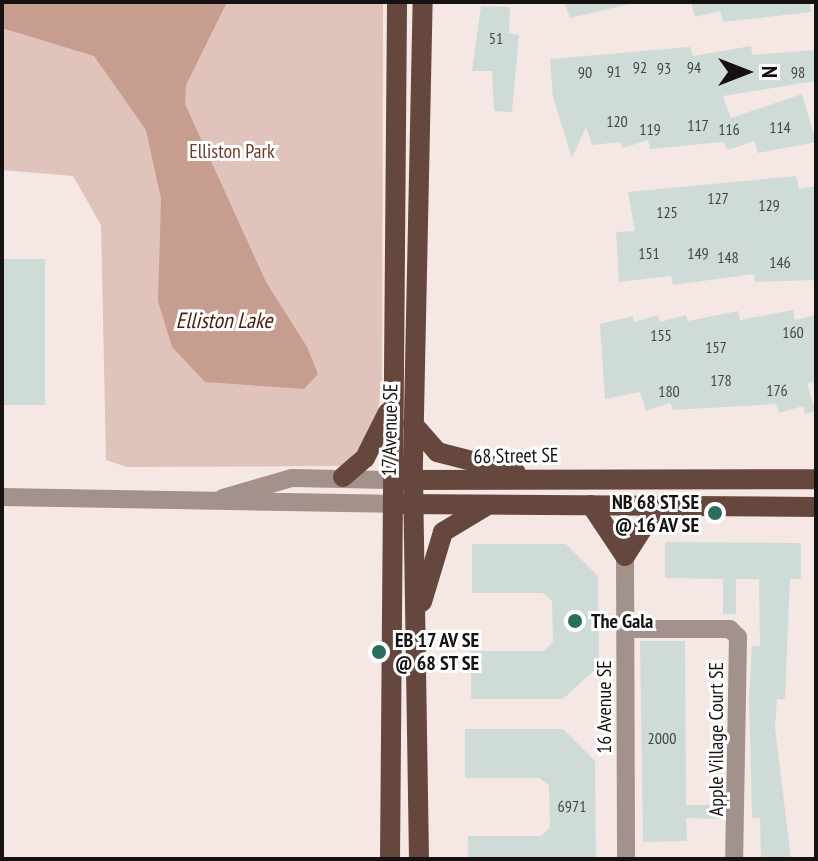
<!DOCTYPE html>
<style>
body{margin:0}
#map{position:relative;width:818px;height:861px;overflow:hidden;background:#f5e8e4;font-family:"PT Sans Narrow",sans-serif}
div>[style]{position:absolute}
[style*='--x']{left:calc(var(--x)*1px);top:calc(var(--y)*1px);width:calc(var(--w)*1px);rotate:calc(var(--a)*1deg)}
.green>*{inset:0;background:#e0c3ba}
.water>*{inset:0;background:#c79d90}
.building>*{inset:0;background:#cedbd7;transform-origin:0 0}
.minor>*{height:18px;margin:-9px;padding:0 9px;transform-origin:9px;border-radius:9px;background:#a3918b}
.major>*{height:20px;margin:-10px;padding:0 10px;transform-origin:10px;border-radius:10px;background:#66473e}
.dots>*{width:22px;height:22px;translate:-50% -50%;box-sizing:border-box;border:4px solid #fff;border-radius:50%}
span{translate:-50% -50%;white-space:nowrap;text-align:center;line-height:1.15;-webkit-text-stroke:6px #fff;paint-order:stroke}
.number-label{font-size:16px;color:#444442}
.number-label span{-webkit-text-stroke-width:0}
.park-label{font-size:20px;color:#723a29}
.street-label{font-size:20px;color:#161211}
.poi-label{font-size:20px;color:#161211;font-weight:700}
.right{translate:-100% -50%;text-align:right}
.left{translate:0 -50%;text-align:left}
.water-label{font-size:22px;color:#4e1a09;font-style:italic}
.frame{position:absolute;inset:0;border:4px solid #161211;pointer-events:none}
.north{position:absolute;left:706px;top:32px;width:80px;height:80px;-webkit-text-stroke:6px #fff;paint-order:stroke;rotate:90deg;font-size:22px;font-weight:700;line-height:32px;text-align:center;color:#161211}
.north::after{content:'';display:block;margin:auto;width:28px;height:36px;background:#161211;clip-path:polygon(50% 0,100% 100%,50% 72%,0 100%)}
</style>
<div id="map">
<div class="green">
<i style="clip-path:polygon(2px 2px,383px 2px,382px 383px,375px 429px,344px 466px,127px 467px,106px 460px,101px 225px,73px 176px,2px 170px)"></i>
</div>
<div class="water">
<i style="clip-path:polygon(2px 2px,227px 2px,186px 85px,185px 104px,266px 282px,307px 347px,318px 374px,304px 389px,205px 382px,172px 347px,158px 301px,161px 199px,146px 130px,94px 56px,2px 28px)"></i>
</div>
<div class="building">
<i style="clip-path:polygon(564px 2px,634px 2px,634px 3px,570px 18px)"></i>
<i style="clip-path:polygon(691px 2px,809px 2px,812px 12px,723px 22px,720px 11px,695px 17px)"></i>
<i style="clip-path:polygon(481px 6px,510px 7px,509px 33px,519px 35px,512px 112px,494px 111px,492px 71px,472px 71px)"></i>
<i style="clip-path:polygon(751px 46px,752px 55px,816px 50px,816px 81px,723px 96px,731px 118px,802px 94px,816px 142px,758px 153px,754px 141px,728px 150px,723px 142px,650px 149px,648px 140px,623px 148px,620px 142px,592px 145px,586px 127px,572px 158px,553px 97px,550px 59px,690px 47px,693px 56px)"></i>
<i style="clip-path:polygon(796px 176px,799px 189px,816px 186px,816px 280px,755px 282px,754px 274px,673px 285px,671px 276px,619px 282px,616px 232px,635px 231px,628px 192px)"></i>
<i style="left:2px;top:259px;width:43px;height:146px"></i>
<i style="clip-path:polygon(793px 310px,795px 320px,816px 315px,816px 382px,807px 383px,815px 411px,805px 414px,803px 406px,779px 413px,776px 404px,673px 410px,670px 403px,646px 411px,640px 392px,605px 399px,600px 324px,633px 316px,634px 322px,658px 315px,660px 322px,686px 315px,688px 321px,738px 311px,740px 320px)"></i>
<i style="clip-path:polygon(665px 542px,801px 543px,801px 579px,790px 579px,785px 699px,777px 699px,775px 727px,791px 859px,761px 859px,760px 818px,752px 818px,749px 697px,752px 646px,760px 646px,759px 579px,736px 579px,736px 614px,723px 614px,723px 579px,665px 578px)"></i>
<i style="clip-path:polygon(472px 544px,566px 544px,598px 576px,599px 666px,563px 699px,471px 699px,471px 651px,544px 651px,553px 642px,552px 601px,543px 593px,472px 593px)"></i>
<i style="clip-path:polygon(640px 641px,685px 641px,686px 805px,722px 805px,722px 819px,686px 818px,687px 841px,643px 842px)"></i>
<i style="clip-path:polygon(465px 729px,563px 729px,595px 761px,596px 857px,468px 859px,468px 836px,541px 836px,550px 827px,549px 785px,539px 778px,465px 778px)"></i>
</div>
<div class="minor">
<i style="--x:2;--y:497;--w:387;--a:1"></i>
<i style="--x:223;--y:498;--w:72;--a:-16.2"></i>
<i style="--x:292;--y:478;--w:97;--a:1.2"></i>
<i style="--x:625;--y:556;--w:303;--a:89.8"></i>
<i style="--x:626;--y:629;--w:104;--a:0"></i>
<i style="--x:730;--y:629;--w:11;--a:45"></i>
<i style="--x:738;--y:637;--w:222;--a:91"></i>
</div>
<div class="major">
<i style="--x:413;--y:424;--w:37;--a:49"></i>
<i style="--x:437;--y:452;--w:81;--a:14.4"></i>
<i style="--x:343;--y:477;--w:29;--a:-41"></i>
<i style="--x:365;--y:458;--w:51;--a:-63.4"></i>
<i style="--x:401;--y:480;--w:415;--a:-0.1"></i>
<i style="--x:400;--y:504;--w:416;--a:0.4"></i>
<i style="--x:591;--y:505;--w:61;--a:56.3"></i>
<i style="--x:625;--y:556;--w:59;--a:-57.4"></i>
<i style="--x:422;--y:602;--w:73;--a:-73.3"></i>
<i style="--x:443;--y:532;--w:50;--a:-31.2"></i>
<i style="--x:390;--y:859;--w:857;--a:-89.53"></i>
<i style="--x:419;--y:859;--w:397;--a:-90.9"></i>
<i style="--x:413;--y:462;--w:460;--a:-88.8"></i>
</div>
<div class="dots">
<i style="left:715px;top:513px;background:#2b6e5f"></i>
<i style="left:575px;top:621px;background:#2b6e5f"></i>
<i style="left:379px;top:652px;background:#2b6e5f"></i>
</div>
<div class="number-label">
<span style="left:496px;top:38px">51</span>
<span style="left:640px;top:67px">92</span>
<span style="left:694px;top:67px">94</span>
<span style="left:664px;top:68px">93</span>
<span style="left:614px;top:71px">91</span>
<span style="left:585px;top:72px">90</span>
<span style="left:798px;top:72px">98</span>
<span style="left:617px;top:121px">120</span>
<span style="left:698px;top:125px">117</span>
<span style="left:780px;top:127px">114</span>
<span style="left:650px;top:129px">119</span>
<span style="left:729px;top:129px">116</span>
<span style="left:718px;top:198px">127</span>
<span style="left:769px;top:205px">129</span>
<span style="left:667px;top:212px">125</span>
<span style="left:649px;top:253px">151</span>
<span style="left:698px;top:253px">149</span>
<span style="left:728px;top:257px">148</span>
<span style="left:780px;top:262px">146</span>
<span style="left:793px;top:332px">160</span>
<span style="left:661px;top:335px">155</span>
<span style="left:716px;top:347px">157</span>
<span style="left:721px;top:380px">178</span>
<span style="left:777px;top:390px">176</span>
<span style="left:669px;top:391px">180</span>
<span style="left:662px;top:738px">2000</span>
<span style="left:572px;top:806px">6971</span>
</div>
<div class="park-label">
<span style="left:232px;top:151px">Elliston Park</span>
</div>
<div class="street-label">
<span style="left:390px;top:430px;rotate:-89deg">17 Avenue SE</span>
<span style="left:516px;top:456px;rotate:-1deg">68 Street SE</span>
<span style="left:604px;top:707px;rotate:-90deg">16 Avenue SE</span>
<span style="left:716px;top:739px;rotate:-90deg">Apple Village Court SE</span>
</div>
<div class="poi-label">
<span class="right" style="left:699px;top:514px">NB 68 ST SE<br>@ 16 AV SE</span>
<span class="left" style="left:591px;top:621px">The Gala</span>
<span class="left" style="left:395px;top:652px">EB 17 AV SE<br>@ 68 ST SE</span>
</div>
<div class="water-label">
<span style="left:224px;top:321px">Elliston Lake</span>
</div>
<div class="frame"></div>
<div class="north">N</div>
</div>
